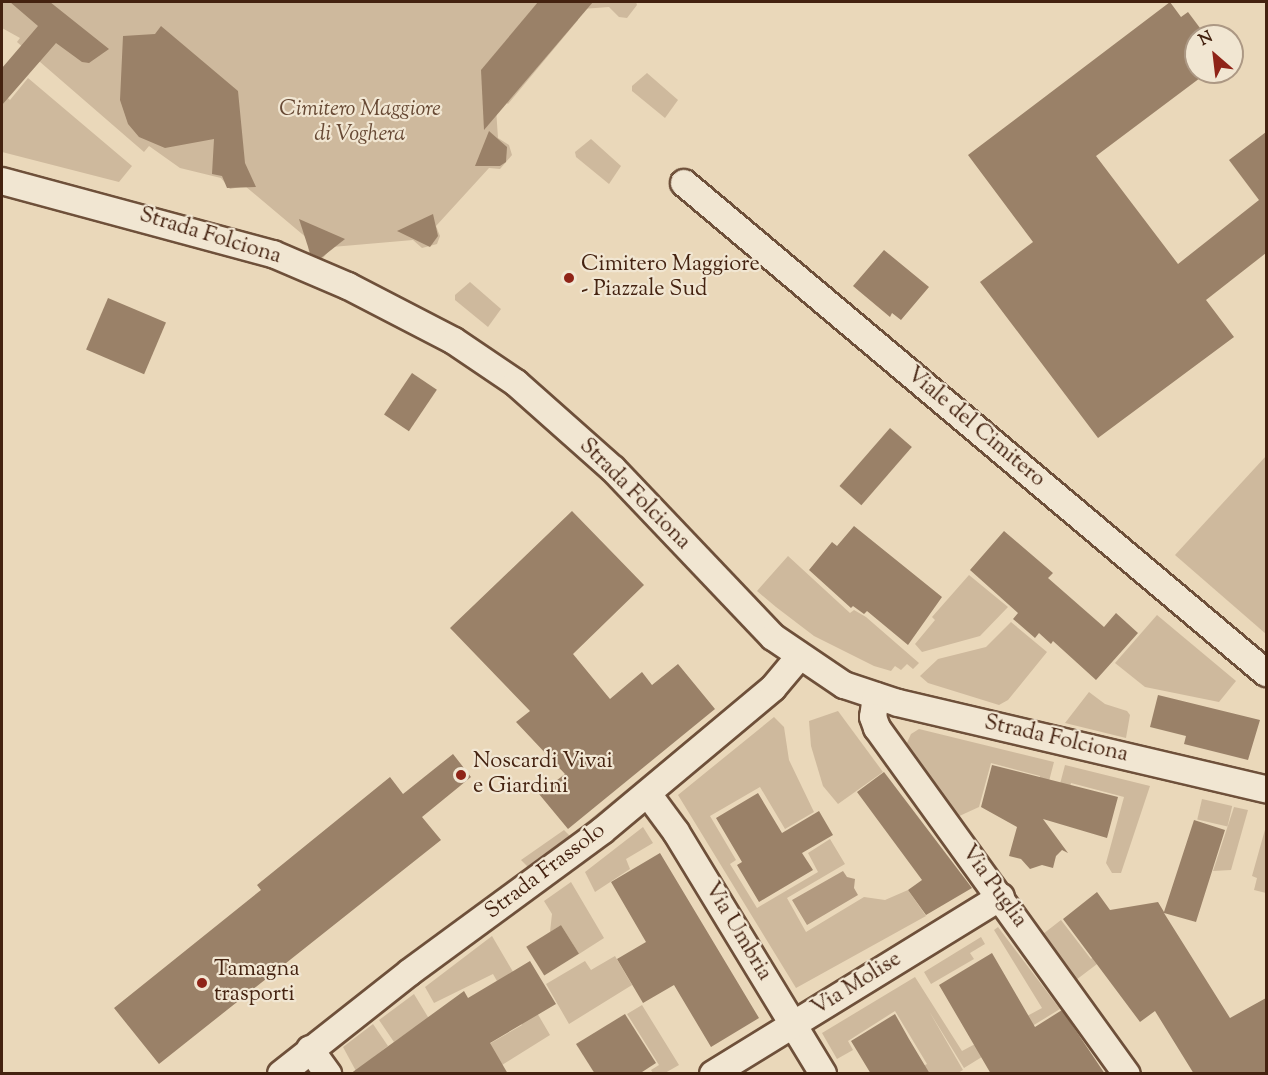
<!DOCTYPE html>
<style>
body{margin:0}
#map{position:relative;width:1268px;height:1075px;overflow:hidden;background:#ead8ba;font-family:"Sorts Mill Goudy",serif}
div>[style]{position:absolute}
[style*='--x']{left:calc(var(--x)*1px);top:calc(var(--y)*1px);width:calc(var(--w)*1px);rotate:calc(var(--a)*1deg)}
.green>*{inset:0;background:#ceb99d;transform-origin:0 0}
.water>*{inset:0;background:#b29a80}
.building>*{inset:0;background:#9a8168;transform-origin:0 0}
.roads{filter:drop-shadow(2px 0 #6e503a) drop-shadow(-2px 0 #6e503a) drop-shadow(0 2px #6e503a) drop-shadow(0 -2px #6e503a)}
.street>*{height:26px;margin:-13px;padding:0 13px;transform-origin:13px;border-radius:13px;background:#f1e6d2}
.dots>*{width:16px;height:16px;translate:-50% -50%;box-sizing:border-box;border:3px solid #f1e6d2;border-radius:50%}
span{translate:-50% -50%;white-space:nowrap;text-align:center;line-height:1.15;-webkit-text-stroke:4.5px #f1e6d2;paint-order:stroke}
.park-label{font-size:22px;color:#664833;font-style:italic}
.street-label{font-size:22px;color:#442210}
.poi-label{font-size:22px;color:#442210}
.left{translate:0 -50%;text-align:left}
.frame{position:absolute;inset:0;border:3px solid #442210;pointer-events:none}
.north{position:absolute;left:1184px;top:24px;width:60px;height:60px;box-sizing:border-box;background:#f1e6d2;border:2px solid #ac9884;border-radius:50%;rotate:332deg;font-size:16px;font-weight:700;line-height:24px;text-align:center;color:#442210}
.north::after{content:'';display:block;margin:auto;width:21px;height:27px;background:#8f2418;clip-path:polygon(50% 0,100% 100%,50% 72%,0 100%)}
</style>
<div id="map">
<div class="green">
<i style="clip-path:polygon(2px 2px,636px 2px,637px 5px,627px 18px,619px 17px,609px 7px,568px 10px,578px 20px,508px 104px,495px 94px,498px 138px,509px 145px,512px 155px,500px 169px,489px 168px,436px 226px,440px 236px,437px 244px,422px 248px,413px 240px,332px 247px,323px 258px,309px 254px,308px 239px,245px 186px,230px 189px,221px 178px,180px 168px,149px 146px,144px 152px,17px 42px,20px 38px,2px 28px)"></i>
<i style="clip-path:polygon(647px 73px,678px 100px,665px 118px,632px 91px,632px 86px)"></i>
<i style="clip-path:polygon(28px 78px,132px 166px,119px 182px,2px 152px,2px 93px,10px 100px)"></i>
<i style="clip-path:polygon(591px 139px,621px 166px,609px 184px,576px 157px,575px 152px)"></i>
<i style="clip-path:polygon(470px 282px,501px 309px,488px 327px,455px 300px,455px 295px)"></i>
<i style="clip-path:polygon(1266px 456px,1266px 634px,1175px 555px)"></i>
<i style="clip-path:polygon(788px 556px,850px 613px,854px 610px,866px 617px,919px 663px,913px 669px,907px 664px,901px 670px,895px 666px,891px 671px,874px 666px,814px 636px,776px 607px,757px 591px)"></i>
<i style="clip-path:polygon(969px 575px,1008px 607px,980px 636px,922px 652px,915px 644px,935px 620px,932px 617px)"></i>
<i style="clip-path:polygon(1157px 615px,1236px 681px,1219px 702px,1145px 687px,1115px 663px)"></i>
<i style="clip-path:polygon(1011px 622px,1047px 652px,1008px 700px,999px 705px,928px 683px,920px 676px,938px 659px,986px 647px)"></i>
<i style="clip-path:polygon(745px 692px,749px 697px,574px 841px,529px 868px,521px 860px,564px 830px,570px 836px)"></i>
<i style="clip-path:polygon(1089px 692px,1105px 704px,1127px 711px,1130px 715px,1126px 738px,1065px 723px)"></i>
<i style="clip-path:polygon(838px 711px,883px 772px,838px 804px,823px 786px,811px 746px,809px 721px)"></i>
<i style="clip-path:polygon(774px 717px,784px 727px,789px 760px,814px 812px,785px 829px,760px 787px,710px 816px,736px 860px,730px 864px,757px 908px,818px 872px,808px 853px,830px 839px,845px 864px,787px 898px,806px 932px,864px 897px,885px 900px,908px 890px,926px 916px,796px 988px,678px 795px)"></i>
<i style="clip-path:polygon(919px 729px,1054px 762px,1048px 785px,1039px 783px,1040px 776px,991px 763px,979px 807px,955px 818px,905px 747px,911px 734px)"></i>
<i style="clip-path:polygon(1065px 765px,1150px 786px,1121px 873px,1112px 873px,1106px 863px,1124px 797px,1071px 783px,1066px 802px,1056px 799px)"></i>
<i style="left:1202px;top:799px;width:31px;height:21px;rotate:13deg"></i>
<i style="clip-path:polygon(1234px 807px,1248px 810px,1231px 870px,1213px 871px)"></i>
<i style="clip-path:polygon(1266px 826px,1266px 893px,1254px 890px,1257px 878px,1252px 876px)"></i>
<i style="clip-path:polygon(643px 827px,653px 843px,626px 859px,630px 869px,595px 892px,585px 872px)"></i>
<i style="clip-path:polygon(571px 882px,604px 938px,579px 954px,561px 925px,550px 932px,552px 914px,544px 901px)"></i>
<i style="clip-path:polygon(1061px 920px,1091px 959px,1096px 954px,1101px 961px,1076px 980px,1043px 934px)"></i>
<i style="clip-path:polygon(998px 927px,1060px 1009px,964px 1068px,929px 1011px,963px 1070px,958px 1073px,910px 1073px,927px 1064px,895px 1011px,848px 1041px,853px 1050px,837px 1059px,822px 1033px,915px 977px,962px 1051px,1042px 1008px,994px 930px)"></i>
<i style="clip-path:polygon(492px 936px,550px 1035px,489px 1073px,470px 1055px,522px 1025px,493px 974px,434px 1003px,425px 987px)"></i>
<i style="clip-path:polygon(981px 937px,985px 944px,970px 953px,974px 959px,931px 984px,924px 972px)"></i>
<i style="clip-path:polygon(615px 956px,632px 985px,569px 1024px,546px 984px,585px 961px,591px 970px)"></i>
<i style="clip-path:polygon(414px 994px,462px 1073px,415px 1027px,394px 1042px,379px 1020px)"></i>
<i style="clip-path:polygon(642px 1005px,679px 1065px,665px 1073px,653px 1073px,651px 1070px,659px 1065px,627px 1014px)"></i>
<i style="clip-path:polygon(373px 1024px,388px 1046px,356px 1071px,343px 1047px)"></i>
</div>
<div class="water">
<i style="clip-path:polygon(843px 871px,847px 877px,855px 879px,854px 888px,858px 895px,807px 925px,792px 900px)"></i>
</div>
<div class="building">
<i style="clip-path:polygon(10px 2px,50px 2px,109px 49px,89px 63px,82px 62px,56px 43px,2px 105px,2px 68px,38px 26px)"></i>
<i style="clip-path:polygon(538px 2px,593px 2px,484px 130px,481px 70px)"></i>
<i style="clip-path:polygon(1170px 2px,1181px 17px,1188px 12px,1206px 36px,1196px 36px,1196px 72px,1208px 72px,1096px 156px,1178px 264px,1259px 200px,1229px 160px,1266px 132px,1266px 253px,1206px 300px,1234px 337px,1098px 438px,980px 282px,1033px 242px,968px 155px)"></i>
<i style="clip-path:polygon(161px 26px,238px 91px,245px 163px,256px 187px,227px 188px,222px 176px,212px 174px,214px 139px,165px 148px,139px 137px,128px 124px,120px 100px,123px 36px,155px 34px)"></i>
<i style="clip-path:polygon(489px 131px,507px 147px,506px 162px,500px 166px,475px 166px)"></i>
<i style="clip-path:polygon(433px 214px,438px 236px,430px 247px,397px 231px)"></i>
<i style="clip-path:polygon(299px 219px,345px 239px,321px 258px,310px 253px)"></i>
<i style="clip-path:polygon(884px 250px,929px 287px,901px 320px,892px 313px,890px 317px,853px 286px)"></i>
<i style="left:108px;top:298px;width:63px;height:56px;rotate:23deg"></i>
<i style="left:412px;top:373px;width:30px;height:50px;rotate:34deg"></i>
<i style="left:890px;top:428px;width:29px;height:77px;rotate:41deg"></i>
<i style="clip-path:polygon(572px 511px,644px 585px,573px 654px,610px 699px,642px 672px,652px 685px,678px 664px,715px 709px,568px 829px,539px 794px,565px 774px,516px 722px,530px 711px,450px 628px)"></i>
<i style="clip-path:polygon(854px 526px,942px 597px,908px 645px,867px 611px,864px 614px,853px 606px,851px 608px,809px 570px,832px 542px,837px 546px)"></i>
<i style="clip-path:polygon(1004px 531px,1053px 573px,1048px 578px,1104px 627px,1116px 613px,1138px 633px,1096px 680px,1053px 641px,1051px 644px,1039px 633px,1035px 638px,1013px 619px,1018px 613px,970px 570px)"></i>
<i style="clip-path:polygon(1158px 695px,1260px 720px,1248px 760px,1184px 744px,1186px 736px,1150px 727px)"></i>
<i style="clip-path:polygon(453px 754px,471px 777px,422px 817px,441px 840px,159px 1064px,114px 1008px,261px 890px,257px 885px,390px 777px,403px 794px)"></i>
<i style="clip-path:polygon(992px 765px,1118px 797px,1107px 838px,1043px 819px,1068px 853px,1062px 850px,1056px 856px,1053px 868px,1042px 865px,1030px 869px,1021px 859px,1009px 856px,1017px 827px,981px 807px)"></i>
<i style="clip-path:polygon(884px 772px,972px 888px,926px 915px,908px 890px,922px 880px,857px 792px)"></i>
<i style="clip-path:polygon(758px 793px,782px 833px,819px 811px,833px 835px,802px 853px,813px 870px,759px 902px,737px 865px,742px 862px,716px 818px)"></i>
<i style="clip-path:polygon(1194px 820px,1225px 830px,1196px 922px,1164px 913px,1230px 1018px,1266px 998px,1266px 1074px,1194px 1074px,1155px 1011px,1140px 1022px,1063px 919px,1097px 892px,1110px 910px,1158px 902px,1164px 912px)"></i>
<i style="clip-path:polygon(660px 853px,759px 1018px,711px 1047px,674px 985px,643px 1003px,617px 959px,646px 942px,611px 882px)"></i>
<i style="left:561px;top:925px;width:34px;height:41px;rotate:58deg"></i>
<i style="clip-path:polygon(992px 953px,1035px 1027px,1062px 1010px,1105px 1074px,991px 1074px,939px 985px)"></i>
<i style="clip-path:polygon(530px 961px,556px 1004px,490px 1043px,508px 1074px,350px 1074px,464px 991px,468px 998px)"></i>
<i style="clip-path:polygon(625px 1014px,656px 1063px,639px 1074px,595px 1074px,576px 1044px)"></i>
<i style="clip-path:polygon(895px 1014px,909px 1039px,930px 1074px,871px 1074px,851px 1041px)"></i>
</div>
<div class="roads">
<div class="street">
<i style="--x:2;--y:181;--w:281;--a:15.1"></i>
<i style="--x:273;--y:254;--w:82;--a:23.1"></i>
<i style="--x:348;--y:286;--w:119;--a:27.4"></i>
<i style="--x:454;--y:341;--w:75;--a:34.1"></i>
<i style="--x:516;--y:383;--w:130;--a:41.6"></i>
<i style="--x:613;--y:469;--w:232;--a:46.4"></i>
<i style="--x:773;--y:637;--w:86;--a:34.1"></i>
<i style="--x:844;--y:685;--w:57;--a:18.4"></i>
<i style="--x:898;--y:703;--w:378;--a:13.2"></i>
<i style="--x:684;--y:183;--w:761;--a:40.09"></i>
<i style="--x:876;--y:696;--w:21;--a:98"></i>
<i style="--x:873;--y:717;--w:12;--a:70"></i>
<i style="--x:877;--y:728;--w:427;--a:54.2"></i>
<i style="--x:648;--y:794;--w:47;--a:53.6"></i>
<i style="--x:676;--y:832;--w:283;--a:58.7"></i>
<i style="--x:310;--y:1049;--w:31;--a:54"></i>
<i style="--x:281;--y:1074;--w:164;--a:-38.3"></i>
<i style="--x:410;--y:972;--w:238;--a:-36.3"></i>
<i style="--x:602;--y:831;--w:223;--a:-39.9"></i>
<i style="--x:773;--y:688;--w:40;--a:-50"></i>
<i style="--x:713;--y:1074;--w:338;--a:-31.6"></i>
</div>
</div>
<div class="dots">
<i style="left:569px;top:278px;background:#8f2418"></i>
<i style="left:461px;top:775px;background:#8f2418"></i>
<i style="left:202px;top:983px;background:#8f2418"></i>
</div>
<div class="park-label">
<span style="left:360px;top:123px">Cimitero Maggiore<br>di Voghera</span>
</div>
<div class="street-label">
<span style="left:210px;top:237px;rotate:17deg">Strada Folciona</span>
<span style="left:975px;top:428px;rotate:40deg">Viale del Cimitero</span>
<span style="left:634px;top:495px;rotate:45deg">Strada Folciona</span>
<span style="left:1056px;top:740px;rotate:13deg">Strada Folciona</span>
<span style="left:546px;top:872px;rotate:-37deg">Strada Frassolo</span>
<span style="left:993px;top:887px;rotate:54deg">Via Puglia</span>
<span style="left:737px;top:932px;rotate:59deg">Via Umbria</span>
<span style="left:857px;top:985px;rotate:-32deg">Via Molise</span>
</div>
<div class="poi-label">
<span class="left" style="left:581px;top:278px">Cimitero Maggiore<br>- Piazzale Sud</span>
<span class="left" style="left:473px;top:775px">Noscardi Vivai<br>e Giardini</span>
<span class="left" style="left:214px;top:983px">Tamagna<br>trasporti</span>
</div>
<div class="frame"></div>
<div class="north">N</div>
</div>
